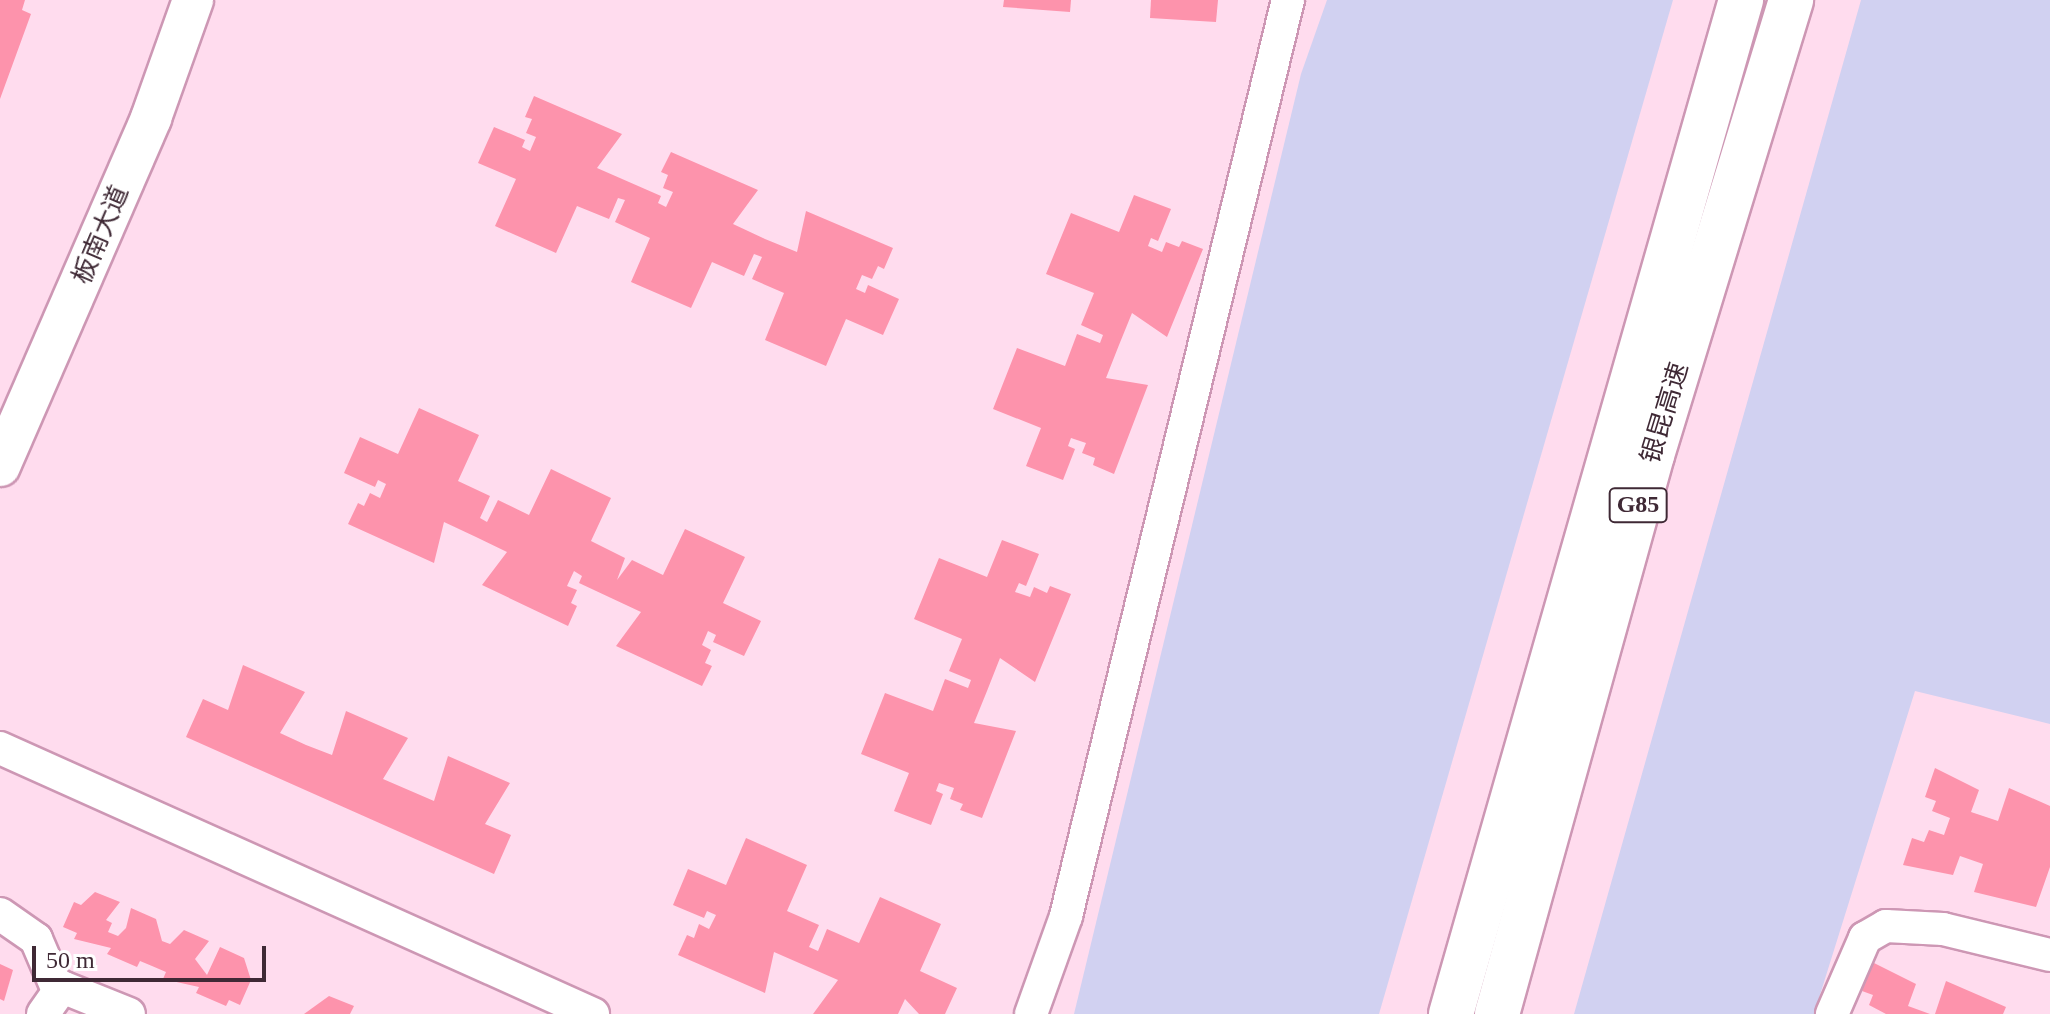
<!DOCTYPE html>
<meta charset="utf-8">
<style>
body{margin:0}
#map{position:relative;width:2050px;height:1014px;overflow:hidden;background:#ffdcee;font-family:"Times New Roman","Noto Sans SC",serif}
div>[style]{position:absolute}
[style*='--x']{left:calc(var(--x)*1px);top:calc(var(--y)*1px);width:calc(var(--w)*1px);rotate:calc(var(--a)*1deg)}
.green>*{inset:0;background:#d1d1f1}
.building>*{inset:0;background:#fd93ac}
.roads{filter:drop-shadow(2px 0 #cd97b4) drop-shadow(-2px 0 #cd97b4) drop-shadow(0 2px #cd97b4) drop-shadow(0 -2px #cd97b4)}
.minor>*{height:32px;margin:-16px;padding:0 16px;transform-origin:16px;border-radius:16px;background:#fff}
.major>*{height:40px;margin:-20px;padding:0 20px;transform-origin:20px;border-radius:20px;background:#fff}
.highway>*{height:44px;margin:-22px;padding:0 22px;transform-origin:22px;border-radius:22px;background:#fff}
span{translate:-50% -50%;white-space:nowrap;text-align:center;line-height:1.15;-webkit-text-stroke:6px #fff;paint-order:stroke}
.shield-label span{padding:2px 6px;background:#fff;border:2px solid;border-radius:6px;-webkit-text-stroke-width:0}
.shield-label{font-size:24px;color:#3f2935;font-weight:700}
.street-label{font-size:26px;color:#3f2935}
.scale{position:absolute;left:32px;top:946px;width:234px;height:36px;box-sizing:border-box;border:4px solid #3f2935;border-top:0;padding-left:10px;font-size:24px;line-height:28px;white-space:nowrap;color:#3f2935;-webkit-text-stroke:6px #fff;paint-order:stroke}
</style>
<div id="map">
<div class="green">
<i style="clip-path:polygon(1327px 0,1673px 0,1379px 1014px,1074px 1014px,1301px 74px)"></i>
<i style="clip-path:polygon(1861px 0,2050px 0,2050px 724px,1915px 691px,1814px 1014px,1574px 1014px)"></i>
</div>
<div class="building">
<i style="clip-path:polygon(0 0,25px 0,22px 10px,31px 14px,0 99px)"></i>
<i style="clip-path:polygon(1004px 0,1071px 0,1070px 12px,1003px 7px)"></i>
<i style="clip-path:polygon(1151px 0,1218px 0,1216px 22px,1150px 18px)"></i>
<i style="clip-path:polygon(534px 96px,622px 134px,597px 168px,661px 196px,658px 203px,666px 207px,673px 192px,663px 188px,668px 175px,661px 172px,671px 152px,758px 190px,733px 224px,765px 239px,797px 252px,806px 211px,893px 248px,884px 269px,878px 266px,872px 279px,862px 275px,856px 289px,865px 293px,868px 285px,899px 299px,883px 335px,846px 319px,826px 366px,765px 340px,784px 293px,752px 279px,762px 257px,754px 254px,744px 276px,712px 262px,691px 308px,631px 282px,650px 238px,615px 222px,625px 200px,618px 198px,609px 219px,577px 206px,556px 253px,495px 226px,516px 179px,478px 163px,494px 127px,525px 140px,522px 147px,530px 151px,536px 137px,526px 133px,532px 119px,525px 117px)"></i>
<i style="clip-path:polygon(1134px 195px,1171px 209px,1158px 241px,1151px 238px,1148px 246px,1162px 252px,1166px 242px,1179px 247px,1182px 241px,1203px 249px,1167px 337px,1132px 313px,1119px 345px,1106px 378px,1148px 385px,1114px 474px,1093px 465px,1095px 458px,1082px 453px,1086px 443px,1071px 438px,1068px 446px,1075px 449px,1063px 480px,1026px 466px,1041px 428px,993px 409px,1017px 348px,1065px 366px,1077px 334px,1100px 343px,1103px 335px,1081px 325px,1094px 293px,1046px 274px,1071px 213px,1119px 232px)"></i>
<i style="clip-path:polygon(419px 408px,479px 435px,458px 481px,490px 496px,480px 518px,487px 522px,498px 500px,529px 515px,551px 469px,611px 498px,591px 541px,625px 558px,617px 580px,632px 560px,663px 575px,685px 529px,745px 557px,723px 603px,761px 621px,744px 656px,713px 642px,716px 635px,708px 631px,702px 645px,711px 650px,705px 663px,712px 666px,702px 686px,616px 646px,641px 612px,579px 583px,582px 576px,574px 571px,567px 586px,577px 590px,571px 603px,577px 606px,568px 626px,482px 585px,507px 552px,476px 537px,444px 522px,434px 563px,348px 524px,358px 503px,364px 506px,370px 493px,380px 498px,386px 484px,378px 480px,375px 487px,344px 473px,360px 437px,398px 454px)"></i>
<i style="clip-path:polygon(1002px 540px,1039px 554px,1026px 586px,1019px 583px,1015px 592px,1030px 597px,1034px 587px,1047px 593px,1050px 586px,1071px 594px,1035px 682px,1000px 658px,987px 691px,974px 723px,1016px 731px,982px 818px,960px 810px,963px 804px,950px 799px,954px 788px,939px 783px,936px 791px,943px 794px,931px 825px,894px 811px,909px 773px,861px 754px,885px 693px,933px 711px,945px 679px,968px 688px,971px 680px,949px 671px,962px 639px,914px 619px,939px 558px,987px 577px)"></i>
<i style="clip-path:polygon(243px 665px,305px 692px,280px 733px,306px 745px,332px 755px,346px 711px,408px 738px,383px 779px,434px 801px,448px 756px,510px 783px,485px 824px,511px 835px,494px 874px,186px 737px,203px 699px,228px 710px)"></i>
<i style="clip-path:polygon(1935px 768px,1979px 790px,1971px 812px,1998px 821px,2009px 788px,2050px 806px,2050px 867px,2036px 907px,1974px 892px,1983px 864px,1960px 856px,1953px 875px,1903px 865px,1912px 838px,1924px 842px,1929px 830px,1944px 835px,1950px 818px,1932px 811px,1936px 801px,1925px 797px)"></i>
<i style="clip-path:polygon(746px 838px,807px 865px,787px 911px,819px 925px,809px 947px,818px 951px,827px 929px,859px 943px,880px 897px,941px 924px,920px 971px,957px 988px,945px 1014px,919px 1014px,905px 999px,898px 1014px,813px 1014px,838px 980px,774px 952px,765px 993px,678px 955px,687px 935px,694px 938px,699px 924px,709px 929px,716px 915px,707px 911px,704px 918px,673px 905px,688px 869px,726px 885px)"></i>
<i style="clip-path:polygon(95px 892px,120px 902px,106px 920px,112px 923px,108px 932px,118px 936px,126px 928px,131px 908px,156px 919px,162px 941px,170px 944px,184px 930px,209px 941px,195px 959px,207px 975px,220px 947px,244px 958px,251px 980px,240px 1005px,229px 1000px,226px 1006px,196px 993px,199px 987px,163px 979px,166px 972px,152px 966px,140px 961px,137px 967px,107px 954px,111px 948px,74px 939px,77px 933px,63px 927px,74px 902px,81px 905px)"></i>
<i style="clip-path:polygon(1872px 962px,1916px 984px,1908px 1006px,1930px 1014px,1886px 1014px,1869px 1005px,1873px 995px,1862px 991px)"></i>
<i style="clip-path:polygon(0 964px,13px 970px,4px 1001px,0 999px)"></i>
<i style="clip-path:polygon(1946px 981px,2006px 1007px,2003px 1014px,1935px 1014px)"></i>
<i style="clip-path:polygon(329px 996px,354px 1006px,350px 1014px,304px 1014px)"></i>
</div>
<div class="roads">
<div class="minor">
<i style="--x:0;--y:748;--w:650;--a:24.16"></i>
<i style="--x:0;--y:914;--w:44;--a:34.8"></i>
<i style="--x:36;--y:939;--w:53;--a:66.8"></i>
<i style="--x:43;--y:1014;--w:33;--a:-55"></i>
<i style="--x:62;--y:987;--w:72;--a:21.9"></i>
<i style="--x:1031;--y:1014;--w:104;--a:-70.3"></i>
<i style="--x:1066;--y:916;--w:943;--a:-76.38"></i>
<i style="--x:1832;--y:1014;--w:83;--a:-66.5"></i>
<i style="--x:1865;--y:938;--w:24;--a:-30"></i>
<i style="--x:1886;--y:926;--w:57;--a:3"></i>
<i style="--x:1943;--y:929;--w:110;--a:13.7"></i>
</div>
<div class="major">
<i style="--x:0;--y:466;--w:379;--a:-66.5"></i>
<i style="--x:151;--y:118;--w:125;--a:-70.4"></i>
</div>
<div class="highway">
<i style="--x:1451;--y:1014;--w:1055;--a:-74.04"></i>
<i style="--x:1497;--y:1014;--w:580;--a:-74.5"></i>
<i style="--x:1652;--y:455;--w:476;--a:-73"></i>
</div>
</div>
<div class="shield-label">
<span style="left:1638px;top:505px">G85</span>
</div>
<div class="street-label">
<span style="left:101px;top:235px;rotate:-67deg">板南大道</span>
<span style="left:1665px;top:413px;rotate:-73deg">银昆高速</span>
</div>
<div class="scale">50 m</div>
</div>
